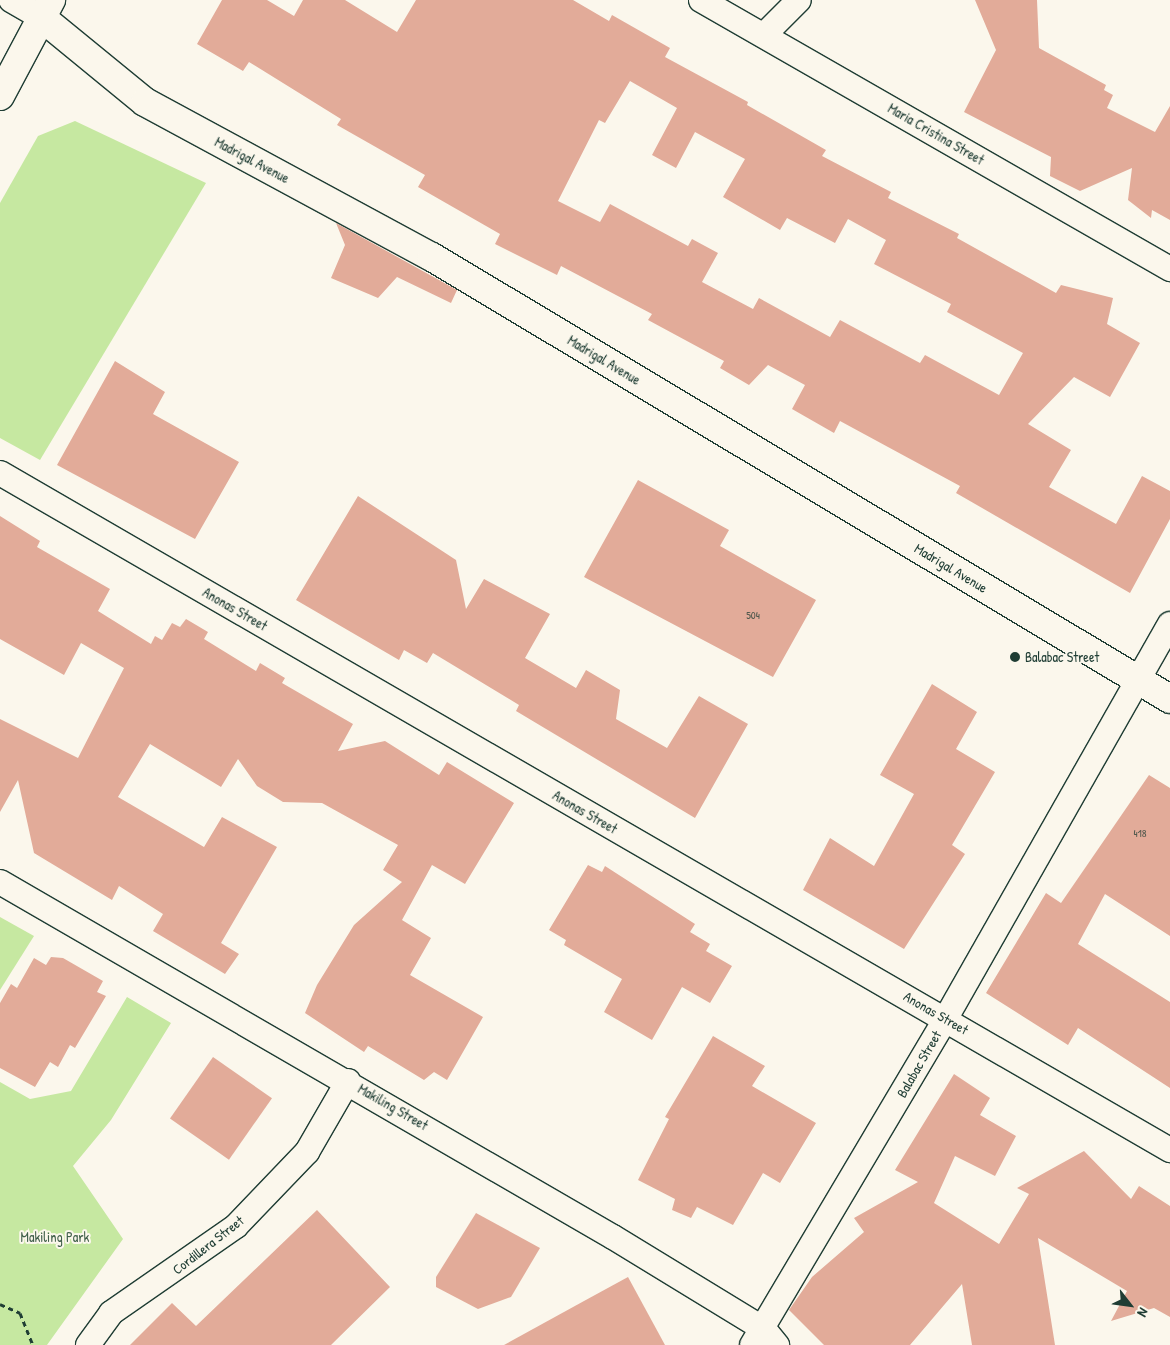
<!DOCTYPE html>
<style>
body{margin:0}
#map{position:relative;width:1170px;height:1345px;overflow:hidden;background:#fbf7ec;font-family:"Patrick Hand",sans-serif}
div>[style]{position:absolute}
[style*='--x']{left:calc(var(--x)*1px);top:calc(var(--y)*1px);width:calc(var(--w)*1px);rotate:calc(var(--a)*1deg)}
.green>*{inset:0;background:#c6e8a1}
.building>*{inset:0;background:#e2ab99;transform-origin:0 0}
.path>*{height:3px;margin-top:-1.5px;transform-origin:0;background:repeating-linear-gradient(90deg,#1f3d34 0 5px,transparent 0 9px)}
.roads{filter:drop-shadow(1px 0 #1f3d34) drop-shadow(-1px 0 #1f3d34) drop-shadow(0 1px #1f3d34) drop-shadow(0 -1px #1f3d34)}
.street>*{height:24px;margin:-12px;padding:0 12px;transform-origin:12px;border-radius:12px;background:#fbf7ec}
.secondary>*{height:28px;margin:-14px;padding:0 14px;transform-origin:14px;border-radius:14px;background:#fbf7ec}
.dots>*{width:14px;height:14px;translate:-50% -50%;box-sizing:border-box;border:2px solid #fbf7ec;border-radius:50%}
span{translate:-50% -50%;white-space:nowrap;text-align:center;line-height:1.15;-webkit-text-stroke:4px #fbf7ec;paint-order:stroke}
.number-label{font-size:11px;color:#50584d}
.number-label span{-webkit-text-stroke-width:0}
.street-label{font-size:14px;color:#1f3d34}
.poi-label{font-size:14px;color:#1f3d34}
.left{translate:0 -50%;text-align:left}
.park-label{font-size:14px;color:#405f4a}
.north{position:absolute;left:1105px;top:1280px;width:50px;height:50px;-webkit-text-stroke:4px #fbf7ec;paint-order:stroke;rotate:120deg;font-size:14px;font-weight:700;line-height:20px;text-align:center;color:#1f3d34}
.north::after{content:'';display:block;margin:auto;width:18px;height:22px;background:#1f3d34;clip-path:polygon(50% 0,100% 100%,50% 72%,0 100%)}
</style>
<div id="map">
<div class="green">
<i style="clip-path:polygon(75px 121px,206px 183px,40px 460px,0 438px,0 203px,38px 136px)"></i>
<i style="clip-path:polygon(0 917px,34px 936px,0 990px)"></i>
<i style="clip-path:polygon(127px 997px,171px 1023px,111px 1120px,73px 1166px,123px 1239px,47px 1345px,0 1345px,0 1082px,30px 1099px,71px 1091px)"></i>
</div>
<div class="building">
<i style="clip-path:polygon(evenodd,222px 0,267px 0,294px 16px,303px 0,345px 0,397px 32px,416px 0,573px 0,609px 21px,612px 15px,670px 48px,665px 57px,748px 102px,747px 105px,826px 150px,822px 156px,891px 192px,888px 198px,959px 234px,957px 238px,1056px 293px,1061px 285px,1113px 298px,1107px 324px,1140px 343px,1110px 397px,1074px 377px,1028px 424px,1071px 450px,1049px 487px,1116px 524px,1142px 476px,1170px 491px,1170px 519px,1130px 593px,956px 493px,960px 486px,840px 421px,834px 433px,792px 409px,805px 385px,768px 365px,749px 385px,720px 368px,724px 361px,648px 320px,652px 314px,561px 266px,557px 275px,495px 244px,500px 234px,418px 187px,425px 175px,337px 125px,341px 119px,249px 62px,243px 71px,197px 44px,222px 0,630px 81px,677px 108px,652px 155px,676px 168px,695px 132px,745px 159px,723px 197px,780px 230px,787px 218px,835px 243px,848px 219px,886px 240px,874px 264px,951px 304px,947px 312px,1023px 353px,999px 395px,925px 355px,920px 363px,840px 320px,830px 337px,759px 298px,753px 309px,702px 282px,718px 253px,692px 239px,688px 246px,610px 204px,600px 222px,558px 201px,599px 120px,605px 123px,630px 81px)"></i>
<i style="clip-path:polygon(975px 0,1037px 0,1039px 48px,1106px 85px,1104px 90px,1113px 95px,1107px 108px,1155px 132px,1170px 106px,1170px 220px,1152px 210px,1151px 218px,1128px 200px,1132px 168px,1080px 191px,1050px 176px,1051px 157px,964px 112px,996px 50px)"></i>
<i style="clip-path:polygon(336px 223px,457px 290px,451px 303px,397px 277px,378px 298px,331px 278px,345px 245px)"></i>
<i style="clip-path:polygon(115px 361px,165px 392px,153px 414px,239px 462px,195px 539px,57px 465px)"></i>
<i style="clip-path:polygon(638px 480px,729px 530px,720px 546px,816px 600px,773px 677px,584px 577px)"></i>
<i style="clip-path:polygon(358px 496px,456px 560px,466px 609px,484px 579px,550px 614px,525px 658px,576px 688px,586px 670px,620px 690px,616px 719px,667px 748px,699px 696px,748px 724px,695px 818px,516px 711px,519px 705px,433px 653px,427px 663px,404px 650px,399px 660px,296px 600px)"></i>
<i style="clip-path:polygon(0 516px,40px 541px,37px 547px,110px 589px,98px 611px,151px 644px,155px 636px,162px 640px,172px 623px,180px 627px,186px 619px,208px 632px,204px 639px,256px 671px,260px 663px,285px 678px,282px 683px,353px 724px,338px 751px,385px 741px,439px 775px,447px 762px,514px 803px,465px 884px,432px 865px,402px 920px,431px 938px,410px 975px,483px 1017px,447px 1080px,434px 1072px,424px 1080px,368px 1046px,364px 1052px,305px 1013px,317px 985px,354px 925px,402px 882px,383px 870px,398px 845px,322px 803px,283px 802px,257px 786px,238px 759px,221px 787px,150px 744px,118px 797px,204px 847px,222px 817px,277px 847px,221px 943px,239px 954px,225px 974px,153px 931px,163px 914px,119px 886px,112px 900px,34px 853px,18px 780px,0 812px,0 719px,78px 758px,124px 668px,81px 643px,64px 675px,0 639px)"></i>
<i style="clip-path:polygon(932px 684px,977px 712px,956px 749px,995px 772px,952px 845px,965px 854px,904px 949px,803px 890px,830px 838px,874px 866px,914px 794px,880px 775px)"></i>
<i style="clip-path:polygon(1149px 775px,1170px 788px,1170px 936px,1105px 894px,1078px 944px,1170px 1002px,1170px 1088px,1078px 1028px,1068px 1045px,986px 993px,1046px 893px,1061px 903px)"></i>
<i style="clip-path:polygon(588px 865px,602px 872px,605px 866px,695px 924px,690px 932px,710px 944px,706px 951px,732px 966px,710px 1003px,682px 987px,652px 1040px,604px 1012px,622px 979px,564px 945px,566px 940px,549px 930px)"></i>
<i style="clip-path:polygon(51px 957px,63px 958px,103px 981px,97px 992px,106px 996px,75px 1048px,70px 1045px,58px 1067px,50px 1062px,35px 1087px,0 1068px,0 1003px,11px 984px,17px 988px,34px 958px,46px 965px)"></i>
<i style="clip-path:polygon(713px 1036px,765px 1066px,752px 1086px,816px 1123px,780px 1183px,763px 1173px,733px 1225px,697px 1207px,691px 1218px,672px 1210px,675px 1199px,638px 1180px,669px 1119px,665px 1117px)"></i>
<i style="left:213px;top:1057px;width:72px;height:75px;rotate:35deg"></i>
<i style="clip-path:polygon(954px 1074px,990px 1098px,980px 1115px,1016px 1136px,995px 1176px,955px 1156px,934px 1203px,999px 1244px,1029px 1194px,1017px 1188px,1084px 1151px,1131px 1199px,1139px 1186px,1170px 1206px,1170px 1317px,1154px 1308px,1111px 1321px,1127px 1291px,1038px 1238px,1055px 1345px,972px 1345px,962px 1284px,910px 1345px,824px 1345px,789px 1310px,812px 1277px,864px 1232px,854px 1218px,918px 1182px,895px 1170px)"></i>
<i style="clip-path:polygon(317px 1210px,390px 1287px,331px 1345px,130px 1345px,172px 1303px,196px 1326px)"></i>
<i style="clip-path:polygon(476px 1213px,540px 1248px,511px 1297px,478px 1309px,436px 1287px,436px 1277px)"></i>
<i style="clip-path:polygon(628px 1277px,665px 1345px,504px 1345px,584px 1301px)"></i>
</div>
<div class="path">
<i style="--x:0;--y:1304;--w:22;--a:24"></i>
<i style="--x:20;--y:1313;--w:35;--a:68"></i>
</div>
<div class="roads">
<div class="street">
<i style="--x:11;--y:0;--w:34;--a:30"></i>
<i style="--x:701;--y:0;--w:541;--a:29.84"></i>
<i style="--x:764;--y:35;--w:49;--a:-45"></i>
<i style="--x:0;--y:473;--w:1352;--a:30.06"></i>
<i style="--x:0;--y:882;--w:708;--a:30.08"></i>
<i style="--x:613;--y:1237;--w:177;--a:31.4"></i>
<i style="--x:764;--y:1329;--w:21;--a:51"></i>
<i style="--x:88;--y:1345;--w:39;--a:-54"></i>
<i style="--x:111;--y:1313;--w:152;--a:-34.8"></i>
<i style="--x:236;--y:1226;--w:103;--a:-46.2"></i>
<i style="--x:307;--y:1152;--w:82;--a:-60"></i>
<i style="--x:752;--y:1345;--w:380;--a:-59.3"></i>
<i style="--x:946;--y:1018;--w:453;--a:-60.4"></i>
</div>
<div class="secondary">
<i style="--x:41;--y:17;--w:134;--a:39.3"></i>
<i style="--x:145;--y:102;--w:326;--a:28.4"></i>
<i style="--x:432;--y:257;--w:860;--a:30.92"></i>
<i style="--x:0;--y:96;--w:109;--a:-62"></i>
</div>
</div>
<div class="dots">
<i style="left:1015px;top:657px;background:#1f3d34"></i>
</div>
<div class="number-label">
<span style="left:753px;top:615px">504</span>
<span style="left:1140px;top:833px">418</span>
</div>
<div class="street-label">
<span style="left:936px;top:134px;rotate:30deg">Maria Cristina Street</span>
<span style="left:252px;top:160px;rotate:28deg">Madrigal Avenue</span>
<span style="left:604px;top:360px;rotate:31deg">Madrigal Avenue</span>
<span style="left:951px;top:568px;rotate:31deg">Madrigal Avenue</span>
<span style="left:235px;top:609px;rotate:30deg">Anonas Street</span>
<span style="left:585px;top:812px;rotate:30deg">Anonas Street</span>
<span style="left:936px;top:1013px;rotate:30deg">Anonas Street</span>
<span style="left:919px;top:1064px;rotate:-60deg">Balabac Street</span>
<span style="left:393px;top:1107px;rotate:30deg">Makiling Street</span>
<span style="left:208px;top:1245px;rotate:-38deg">Cordillera Street</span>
</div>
<div class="poi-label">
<span class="left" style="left:1025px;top:657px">Balabac Street</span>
</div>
<div class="park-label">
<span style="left:55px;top:1237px">Makiling Park</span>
</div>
<div class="north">N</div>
</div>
